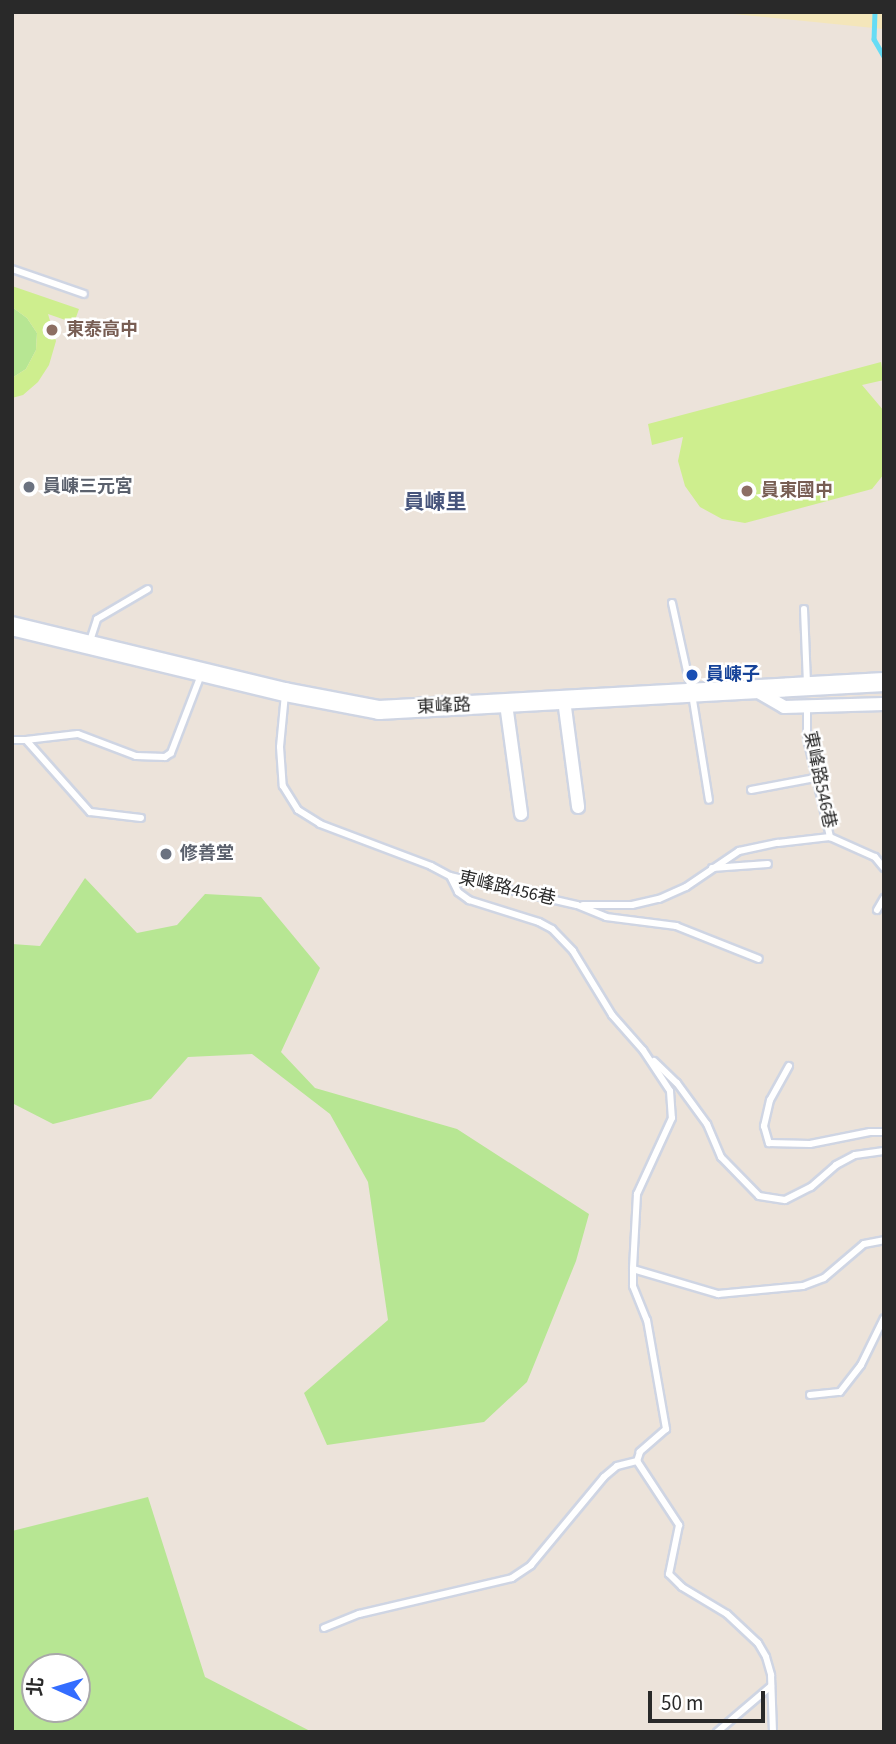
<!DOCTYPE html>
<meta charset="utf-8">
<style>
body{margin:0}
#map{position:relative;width:896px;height:1744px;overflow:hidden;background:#ece3da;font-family:"Source Sans 3","Noto Sans TC",sans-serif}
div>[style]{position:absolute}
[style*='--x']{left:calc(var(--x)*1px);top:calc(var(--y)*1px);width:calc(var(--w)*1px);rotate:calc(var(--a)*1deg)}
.green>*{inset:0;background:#b7e693}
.sand>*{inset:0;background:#f4e6ba}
.pitch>*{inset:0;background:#ceee8e}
.stream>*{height:4.5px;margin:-2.25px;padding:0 2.25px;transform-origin:2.25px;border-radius:2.25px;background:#66dcf5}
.roads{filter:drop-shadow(2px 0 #cfd5e3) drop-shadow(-2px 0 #cfd5e3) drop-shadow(0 2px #cfd5e3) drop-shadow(0 -2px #cfd5e3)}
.lane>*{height:6px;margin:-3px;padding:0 3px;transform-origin:3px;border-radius:3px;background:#fff}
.street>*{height:12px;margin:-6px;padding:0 6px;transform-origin:6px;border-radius:6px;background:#fff}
.secondary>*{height:18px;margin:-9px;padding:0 9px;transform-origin:9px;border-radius:9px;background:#fff}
.dots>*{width:19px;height:19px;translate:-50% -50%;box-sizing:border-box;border:4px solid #fff;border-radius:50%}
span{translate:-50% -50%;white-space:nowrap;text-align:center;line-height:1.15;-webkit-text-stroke:5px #fff;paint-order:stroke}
.education-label{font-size:18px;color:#785e54;font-weight:700}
.left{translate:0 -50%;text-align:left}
.worship-label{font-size:18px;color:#5b616d;font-weight:700}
.transit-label{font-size:18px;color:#164399;font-weight:700}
.street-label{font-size:18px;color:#292929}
.quarter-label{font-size:21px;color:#47557c;font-weight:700}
.frame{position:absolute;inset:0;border:14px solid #292929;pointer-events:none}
.north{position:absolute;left:21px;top:1653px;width:70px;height:70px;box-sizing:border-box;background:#fff;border:2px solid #a9a9a9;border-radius:50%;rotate:274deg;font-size:19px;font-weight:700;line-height:28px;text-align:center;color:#292929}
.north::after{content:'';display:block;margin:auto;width:24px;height:32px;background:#346dff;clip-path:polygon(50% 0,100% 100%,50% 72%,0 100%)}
.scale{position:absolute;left:648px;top:1691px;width:117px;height:32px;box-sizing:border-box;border:4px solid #292929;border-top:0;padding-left:9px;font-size:21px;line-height:24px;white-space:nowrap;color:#292929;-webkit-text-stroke:5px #fff;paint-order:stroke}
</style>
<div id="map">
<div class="green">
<i style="clip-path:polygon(12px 307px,27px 318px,37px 333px,36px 350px,26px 369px,12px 378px)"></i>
<i style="clip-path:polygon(85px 878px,137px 933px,177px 925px,205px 894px,261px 897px,320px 968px,281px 1052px,315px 1088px,457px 1129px,589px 1214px,576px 1261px,527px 1382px,484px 1422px,327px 1445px,304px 1393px,388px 1320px,368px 1182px,330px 1114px,252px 1054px,188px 1057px,151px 1099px,53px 1124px,12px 1103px,12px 944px,40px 946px)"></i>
<i style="clip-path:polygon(evenodd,148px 1497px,205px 1677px,312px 1732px,12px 1732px,12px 1531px,148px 1497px,35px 1667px,77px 1667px,77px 1709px,35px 1709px,35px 1667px)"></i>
</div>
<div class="sand">
<i style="clip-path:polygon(713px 12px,884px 12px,884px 29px)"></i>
</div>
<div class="pitch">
<i style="clip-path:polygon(12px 286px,79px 309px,74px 323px,48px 314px,56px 341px,49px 365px,38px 382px,23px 395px,12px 398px,12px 378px,26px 369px,36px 350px,37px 333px,27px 318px,12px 307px)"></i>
<i style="clip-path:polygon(881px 362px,884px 380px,862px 385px,884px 411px,884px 474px,872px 489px,745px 523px,722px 519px,700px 507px,685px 486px,678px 461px,683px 437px,652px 445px,648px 424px)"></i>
</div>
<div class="stream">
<i style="--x:875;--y:12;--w:27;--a:92"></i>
<i style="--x:874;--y:39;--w:20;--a:60"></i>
</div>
<div class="roads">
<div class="lane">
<i style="--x:12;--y:269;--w:76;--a:19.1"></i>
<i style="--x:672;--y:603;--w:93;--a:77.6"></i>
<i style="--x:692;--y:694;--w:107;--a:80.9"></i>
<i style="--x:804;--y:609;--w:74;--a:87.7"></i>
<i style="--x:89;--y:644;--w:26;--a:-72"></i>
<i style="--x:97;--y:619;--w:59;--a:-30.5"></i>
<i style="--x:285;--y:694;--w:53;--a:95.4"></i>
<i style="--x:280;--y:747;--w:39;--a:86"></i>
<i style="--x:283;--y:786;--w:28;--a:58"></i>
<i style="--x:298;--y:810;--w:26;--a:32"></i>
<i style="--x:320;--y:824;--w:119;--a:20.7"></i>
<i style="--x:431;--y:866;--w:21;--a:28"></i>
<i style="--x:450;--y:876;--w:130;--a:12.9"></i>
<i style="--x:577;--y:905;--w:31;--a:22"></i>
<i style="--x:606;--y:917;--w:71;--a:7.3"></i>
<i style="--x:676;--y:926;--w:89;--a:21.7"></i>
<i style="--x:807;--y:706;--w:32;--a:90"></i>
<i style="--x:807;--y:738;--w:102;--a:76.9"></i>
<i style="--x:12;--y:740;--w:14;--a:0"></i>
<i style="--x:751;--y:790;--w:65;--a:-10.6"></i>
<i style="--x:141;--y:818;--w:51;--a:-173.3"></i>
<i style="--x:90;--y:812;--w:96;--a:-131.6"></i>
<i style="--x:26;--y:740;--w:52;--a:-6.6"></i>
<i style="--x:78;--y:734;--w:62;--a:20.8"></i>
<i style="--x:136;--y:756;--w:29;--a:2"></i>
<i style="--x:165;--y:757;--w:7;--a:-34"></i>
<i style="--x:171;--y:753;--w:84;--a:-69"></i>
<i style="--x:712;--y:868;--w:56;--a:-4.1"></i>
<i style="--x:450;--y:876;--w:18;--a:63"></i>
<i style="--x:458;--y:892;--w:14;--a:36"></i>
<i style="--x:469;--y:900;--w:73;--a:17.4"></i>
<i style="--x:539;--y:922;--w:15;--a:28"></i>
<i style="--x:552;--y:929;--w:30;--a:46"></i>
<i style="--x:573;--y:951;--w:75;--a:58.6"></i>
<i style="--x:612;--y:1015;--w:47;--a:48.5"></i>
<i style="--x:643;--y:1050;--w:49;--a:56.6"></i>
<i style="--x:670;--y:1091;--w:27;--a:86"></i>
<i style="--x:672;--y:1118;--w:84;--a:114.7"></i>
<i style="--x:637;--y:1194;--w:75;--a:93.1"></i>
<i style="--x:633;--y:1269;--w:17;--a:90"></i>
<i style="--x:633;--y:1286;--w:37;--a:68"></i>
<i style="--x:647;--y:1320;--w:111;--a:80.1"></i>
<i style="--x:666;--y:1429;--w:35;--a:139"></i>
<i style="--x:640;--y:1452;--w:9;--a:108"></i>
<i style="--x:637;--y:1461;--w:77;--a:56.7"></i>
<i style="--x:679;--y:1525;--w:50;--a:101.5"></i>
<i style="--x:669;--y:1574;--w:18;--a:45"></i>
<i style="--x:682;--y:1587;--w:52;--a:31"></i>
<i style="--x:727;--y:1614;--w:42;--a:43.1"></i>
<i style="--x:758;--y:1643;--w:16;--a:60"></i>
<i style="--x:766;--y:1657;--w:19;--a:74"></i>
<i style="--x:771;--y:1675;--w:57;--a:88"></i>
<i style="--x:583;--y:905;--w:49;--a:0"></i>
<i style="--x:632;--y:905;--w:28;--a:-13"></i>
<i style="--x:659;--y:899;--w:30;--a:-24"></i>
<i style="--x:686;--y:887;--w:64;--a:-34.2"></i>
<i style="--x:739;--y:851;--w:40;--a:-12"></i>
<i style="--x:778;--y:843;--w:52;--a:-6.6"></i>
<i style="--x:830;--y:837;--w:49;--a:24"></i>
<i style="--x:875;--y:857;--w:14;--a:51"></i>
<i style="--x:877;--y:910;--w:14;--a:-60"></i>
<i style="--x:654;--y:1061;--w:32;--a:44"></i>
<i style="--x:677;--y:1083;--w:51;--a:53.8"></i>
<i style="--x:707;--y:1124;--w:36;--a:67"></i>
<i style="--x:721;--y:1157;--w:54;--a:45.7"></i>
<i style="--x:759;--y:1196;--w:26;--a:9"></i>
<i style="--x:785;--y:1200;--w:29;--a:-27"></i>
<i style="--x:811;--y:1187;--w:33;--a:-41"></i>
<i style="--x:836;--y:1165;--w:21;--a:-28"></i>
<i style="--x:855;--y:1155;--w:29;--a:-8"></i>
<i style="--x:789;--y:1066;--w:39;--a:119"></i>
<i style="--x:770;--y:1100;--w:27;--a:103"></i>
<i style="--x:764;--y:1126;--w:18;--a:74"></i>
<i style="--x:769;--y:1143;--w:41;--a:1.4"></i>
<i style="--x:810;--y:1144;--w:61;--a:-11.3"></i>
<i style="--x:870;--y:1132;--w:14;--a:0"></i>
<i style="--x:633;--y:1269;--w:89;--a:16.4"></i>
<i style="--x:718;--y:1294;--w:85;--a:-5.4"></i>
<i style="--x:803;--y:1286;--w:22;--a:-21"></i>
<i style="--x:824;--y:1278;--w:52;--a:-40.4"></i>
<i style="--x:864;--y:1244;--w:20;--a:-11"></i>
<i style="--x:810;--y:1395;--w:30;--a:-6"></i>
<i style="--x:840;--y:1392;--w:34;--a:-52"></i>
<i style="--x:861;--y:1365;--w:52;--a:-63.9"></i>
<i style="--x:324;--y:1628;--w:38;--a:-22"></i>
<i style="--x:359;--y:1614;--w:157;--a:-13.2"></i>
<i style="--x:512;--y:1578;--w:23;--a:-34"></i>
<i style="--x:531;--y:1565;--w:114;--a:-50.3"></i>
<i style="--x:604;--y:1477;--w:17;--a:-40"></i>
<i style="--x:617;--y:1466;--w:21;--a:-14"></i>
<i style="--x:717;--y:1732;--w:71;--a:-40.4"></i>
</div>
<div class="street">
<i style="--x:755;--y:690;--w:34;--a:30"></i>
<i style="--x:784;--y:707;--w:100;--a:-1.7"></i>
<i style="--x:564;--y:700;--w:108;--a:82.5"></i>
<i style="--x:506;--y:704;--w:111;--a:82.2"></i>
</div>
<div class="secondary">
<i style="--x:12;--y:626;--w:281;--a:13.6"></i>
<i style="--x:285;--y:692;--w:96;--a:10.8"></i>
<i style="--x:379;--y:710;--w:506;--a:-3.17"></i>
</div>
</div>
<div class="dots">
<i style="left:52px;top:330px;background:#8d6e63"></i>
<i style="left:29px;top:487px;background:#6b7280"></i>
<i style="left:747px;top:491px;background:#8d6e63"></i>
<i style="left:692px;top:675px;background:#1a4fb4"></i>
<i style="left:166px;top:854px;background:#6b7280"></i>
</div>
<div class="education-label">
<span class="left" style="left:66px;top:330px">東泰高中</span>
<span class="left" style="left:761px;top:491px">員東國中</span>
</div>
<div class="worship-label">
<span class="left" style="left:43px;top:487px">員崠三元宮</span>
<span class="left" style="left:180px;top:854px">修善堂</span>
</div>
<div class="transit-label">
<span class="left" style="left:706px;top:675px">員崠子</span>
</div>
<div class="street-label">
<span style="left:444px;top:707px;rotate:-3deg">東峰路</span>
<span style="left:819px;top:780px;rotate:78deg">東峰路546巷</span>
<span style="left:507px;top:889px;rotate:13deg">東峰路456巷</span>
</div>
<div class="quarter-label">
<span style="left:435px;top:502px">員崠里</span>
</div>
<div class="frame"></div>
<div class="north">北</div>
<div class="scale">50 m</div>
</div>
